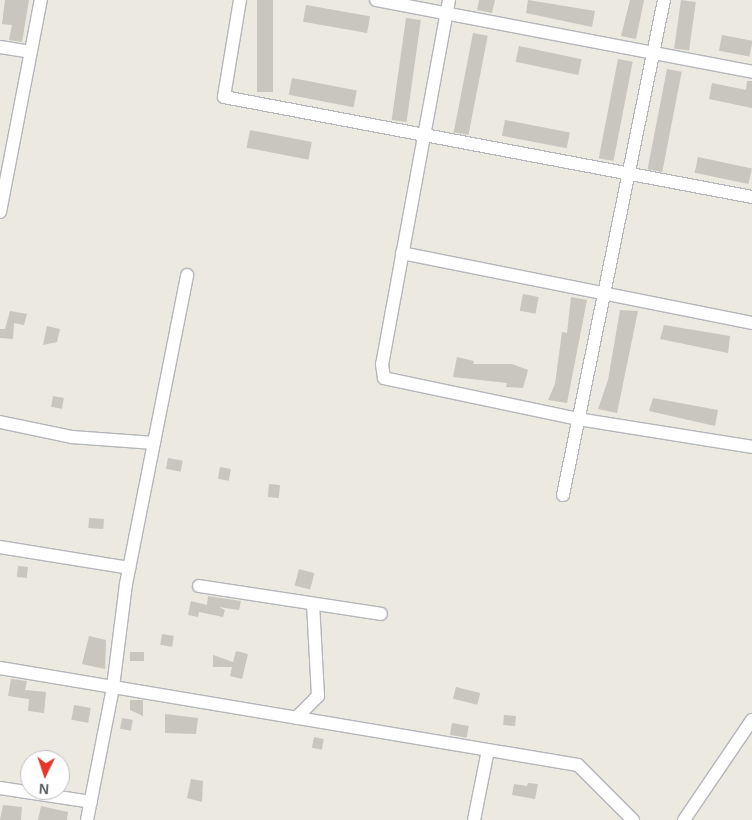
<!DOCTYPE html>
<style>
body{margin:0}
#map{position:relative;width:752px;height:820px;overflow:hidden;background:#ece9e0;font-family:Helvetica,sans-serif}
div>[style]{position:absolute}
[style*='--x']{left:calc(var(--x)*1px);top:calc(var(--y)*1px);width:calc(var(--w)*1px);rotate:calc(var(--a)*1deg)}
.building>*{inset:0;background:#c9c5bf;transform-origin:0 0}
.roads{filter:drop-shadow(1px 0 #b3b6bb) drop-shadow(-1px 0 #b3b6bb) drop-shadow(0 1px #b3b6bb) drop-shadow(0 -1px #b3b6bb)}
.street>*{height:12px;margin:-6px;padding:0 6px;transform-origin:6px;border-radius:6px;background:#fff}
span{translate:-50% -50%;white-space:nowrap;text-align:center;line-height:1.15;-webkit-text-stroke:4.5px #fff;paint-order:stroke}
.north{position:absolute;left:20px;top:750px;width:50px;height:50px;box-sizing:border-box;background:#fff;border:1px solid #bdbec0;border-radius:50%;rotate:184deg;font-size:14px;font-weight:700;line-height:20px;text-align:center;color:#595d61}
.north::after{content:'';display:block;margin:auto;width:18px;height:22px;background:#e7352b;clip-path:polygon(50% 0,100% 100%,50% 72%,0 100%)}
</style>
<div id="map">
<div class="building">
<i style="clip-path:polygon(5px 0,29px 0,22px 42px,9px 40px,12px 25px,2px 24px)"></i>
<i style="left:257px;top:0;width:16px;height:92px"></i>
<i style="clip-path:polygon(479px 0,495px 0,492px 13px,477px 10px)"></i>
<i style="clip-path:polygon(528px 0,595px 11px,592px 27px,526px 13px)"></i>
<i style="clip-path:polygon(630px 0,644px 0,636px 39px,621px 36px)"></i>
<i style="left:681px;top:0;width:15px;height:49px;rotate:8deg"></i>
<i style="left:306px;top:5px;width:65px;height:17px;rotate:10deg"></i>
<i style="left:406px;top:18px;width:15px;height:103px;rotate:8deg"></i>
<i style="left:473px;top:33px;width:15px;height:101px;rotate:11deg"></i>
<i style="left:722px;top:35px;width:31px;height:16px;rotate:11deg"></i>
<i style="left:519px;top:46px;width:64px;height:16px;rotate:12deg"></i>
<i style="left:618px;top:59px;width:15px;height:101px;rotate:11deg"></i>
<i style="left:667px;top:69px;width:15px;height:102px;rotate:11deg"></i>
<i style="left:292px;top:78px;width:66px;height:17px;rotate:11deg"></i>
<i style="clip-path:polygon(747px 81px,752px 81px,752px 108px,709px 99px,712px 83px,746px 90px)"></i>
<i style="left:505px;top:120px;width:66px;height:16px;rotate:11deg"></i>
<i style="left:250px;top:130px;width:63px;height:18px;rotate:11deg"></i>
<i style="left:698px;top:157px;width:55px;height:16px;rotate:12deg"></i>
<i style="left:523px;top:294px;width:16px;height:17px;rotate:11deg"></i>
<i style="clip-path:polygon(571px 297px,587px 300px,567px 403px,548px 400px,555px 384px,562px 332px,567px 333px)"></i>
<i style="clip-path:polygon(620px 310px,638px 311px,617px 413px,598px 409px,608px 380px)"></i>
<i style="clip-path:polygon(10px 311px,27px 314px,24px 325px,14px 323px,13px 339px,0 338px,0 329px,5px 329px)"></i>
<i style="clip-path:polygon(664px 325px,730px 336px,728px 353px,660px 339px)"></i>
<i style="clip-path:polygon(47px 326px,60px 329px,57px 342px,43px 345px)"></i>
<i style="clip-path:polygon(457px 357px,474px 361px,473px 364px,512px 364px,528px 370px,523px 388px,506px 387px,507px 383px,453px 377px)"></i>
<i style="left:53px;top:396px;width:11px;height:11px;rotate:10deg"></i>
<i style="clip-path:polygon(653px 398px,718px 410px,715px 426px,649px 411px)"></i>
<i style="left:168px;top:458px;width:15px;height:11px;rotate:11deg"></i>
<i style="left:220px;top:467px;width:11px;height:12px;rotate:10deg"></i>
<i style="left:269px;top:484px;width:11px;height:13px;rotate:5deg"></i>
<i style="left:89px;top:518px;width:15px;height:10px;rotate:4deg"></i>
<i style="left:18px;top:566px;width:10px;height:11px;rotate:6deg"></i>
<i style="left:299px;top:569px;width:16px;height:17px;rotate:15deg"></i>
<i style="clip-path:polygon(208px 596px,241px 601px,239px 610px,219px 607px,225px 610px,223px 617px,199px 612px,198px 617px,188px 615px,191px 601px,207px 605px)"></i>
<i style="left:162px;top:634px;width:12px;height:11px;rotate:9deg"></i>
<i style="clip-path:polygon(89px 636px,106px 640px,105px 669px,82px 664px)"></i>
<i style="clip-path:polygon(236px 651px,248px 654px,242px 679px,230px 676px,232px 667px,213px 667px,213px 655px,233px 662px)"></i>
<i style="left:130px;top:652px;width:14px;height:9px"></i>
<i style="clip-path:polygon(11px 679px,27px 681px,25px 690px,46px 692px,44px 713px,28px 711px,29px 699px,8px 696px)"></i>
<i style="left:456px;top:687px;width:25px;height:12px;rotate:14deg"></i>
<i style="clip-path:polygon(130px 700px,143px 700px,143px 716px,130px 710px)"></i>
<i style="left:74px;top:705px;width:17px;height:15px;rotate:10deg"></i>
<i style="clip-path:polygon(165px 714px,198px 718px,196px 734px,165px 733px)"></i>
<i style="left:504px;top:715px;width:12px;height:10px;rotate:5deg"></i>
<i style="left:122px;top:718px;width:11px;height:11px;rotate:10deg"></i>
<i style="left:452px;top:723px;width:17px;height:12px;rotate:10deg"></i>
<i style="left:314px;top:737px;width:10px;height:11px;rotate:11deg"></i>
<i style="clip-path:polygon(191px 779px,203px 781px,202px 802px,187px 798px)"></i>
<i style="clip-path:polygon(528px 783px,538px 784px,535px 799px,512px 795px,514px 784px,527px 786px)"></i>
<i style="clip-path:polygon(3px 805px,22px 807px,21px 820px,0 820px)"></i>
<i style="clip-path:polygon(41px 806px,68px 812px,67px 820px,38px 820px)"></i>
</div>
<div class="roads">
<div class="street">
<i style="--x:240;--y:0;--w:98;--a:99.4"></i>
<i style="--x:224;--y:97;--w:537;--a:10.72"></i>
<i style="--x:376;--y:0;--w:383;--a:10.8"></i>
<i style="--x:449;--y:0;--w:370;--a:100.4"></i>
<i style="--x:382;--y:364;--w:14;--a:82"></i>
<i style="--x:384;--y:378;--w:198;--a:11.9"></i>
<i style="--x:578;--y:419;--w:176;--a:9.1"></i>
<i style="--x:0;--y:47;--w:31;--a:9"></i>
<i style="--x:0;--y:212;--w:216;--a:-79.1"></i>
<i style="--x:402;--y:253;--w:357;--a:11.3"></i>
<i style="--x:0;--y:422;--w:74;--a:11.8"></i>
<i style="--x:72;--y:437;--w:82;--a:4.2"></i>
<i style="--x:563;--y:495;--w:505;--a:-78.47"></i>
<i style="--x:0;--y:547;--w:131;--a:9.2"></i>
<i style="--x:199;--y:586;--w:184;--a:8.7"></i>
<i style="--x:0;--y:668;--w:586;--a:9.53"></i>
<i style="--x:578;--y:765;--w:78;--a:45"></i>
<i style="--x:296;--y:718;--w:31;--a:-45"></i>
<i style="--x:318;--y:696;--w:92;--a:-93.1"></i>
<i style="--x:0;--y:788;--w:92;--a:8.7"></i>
<i style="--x:87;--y:820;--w:136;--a:-78.9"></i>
<i style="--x:113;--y:687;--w:104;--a:-82.8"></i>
<i style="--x:126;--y:584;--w:315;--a:-78.8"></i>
<i style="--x:474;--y:820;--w:71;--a:-78.7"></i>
<i style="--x:684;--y:820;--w:121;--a:-55.8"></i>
</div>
</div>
<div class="north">N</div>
</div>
